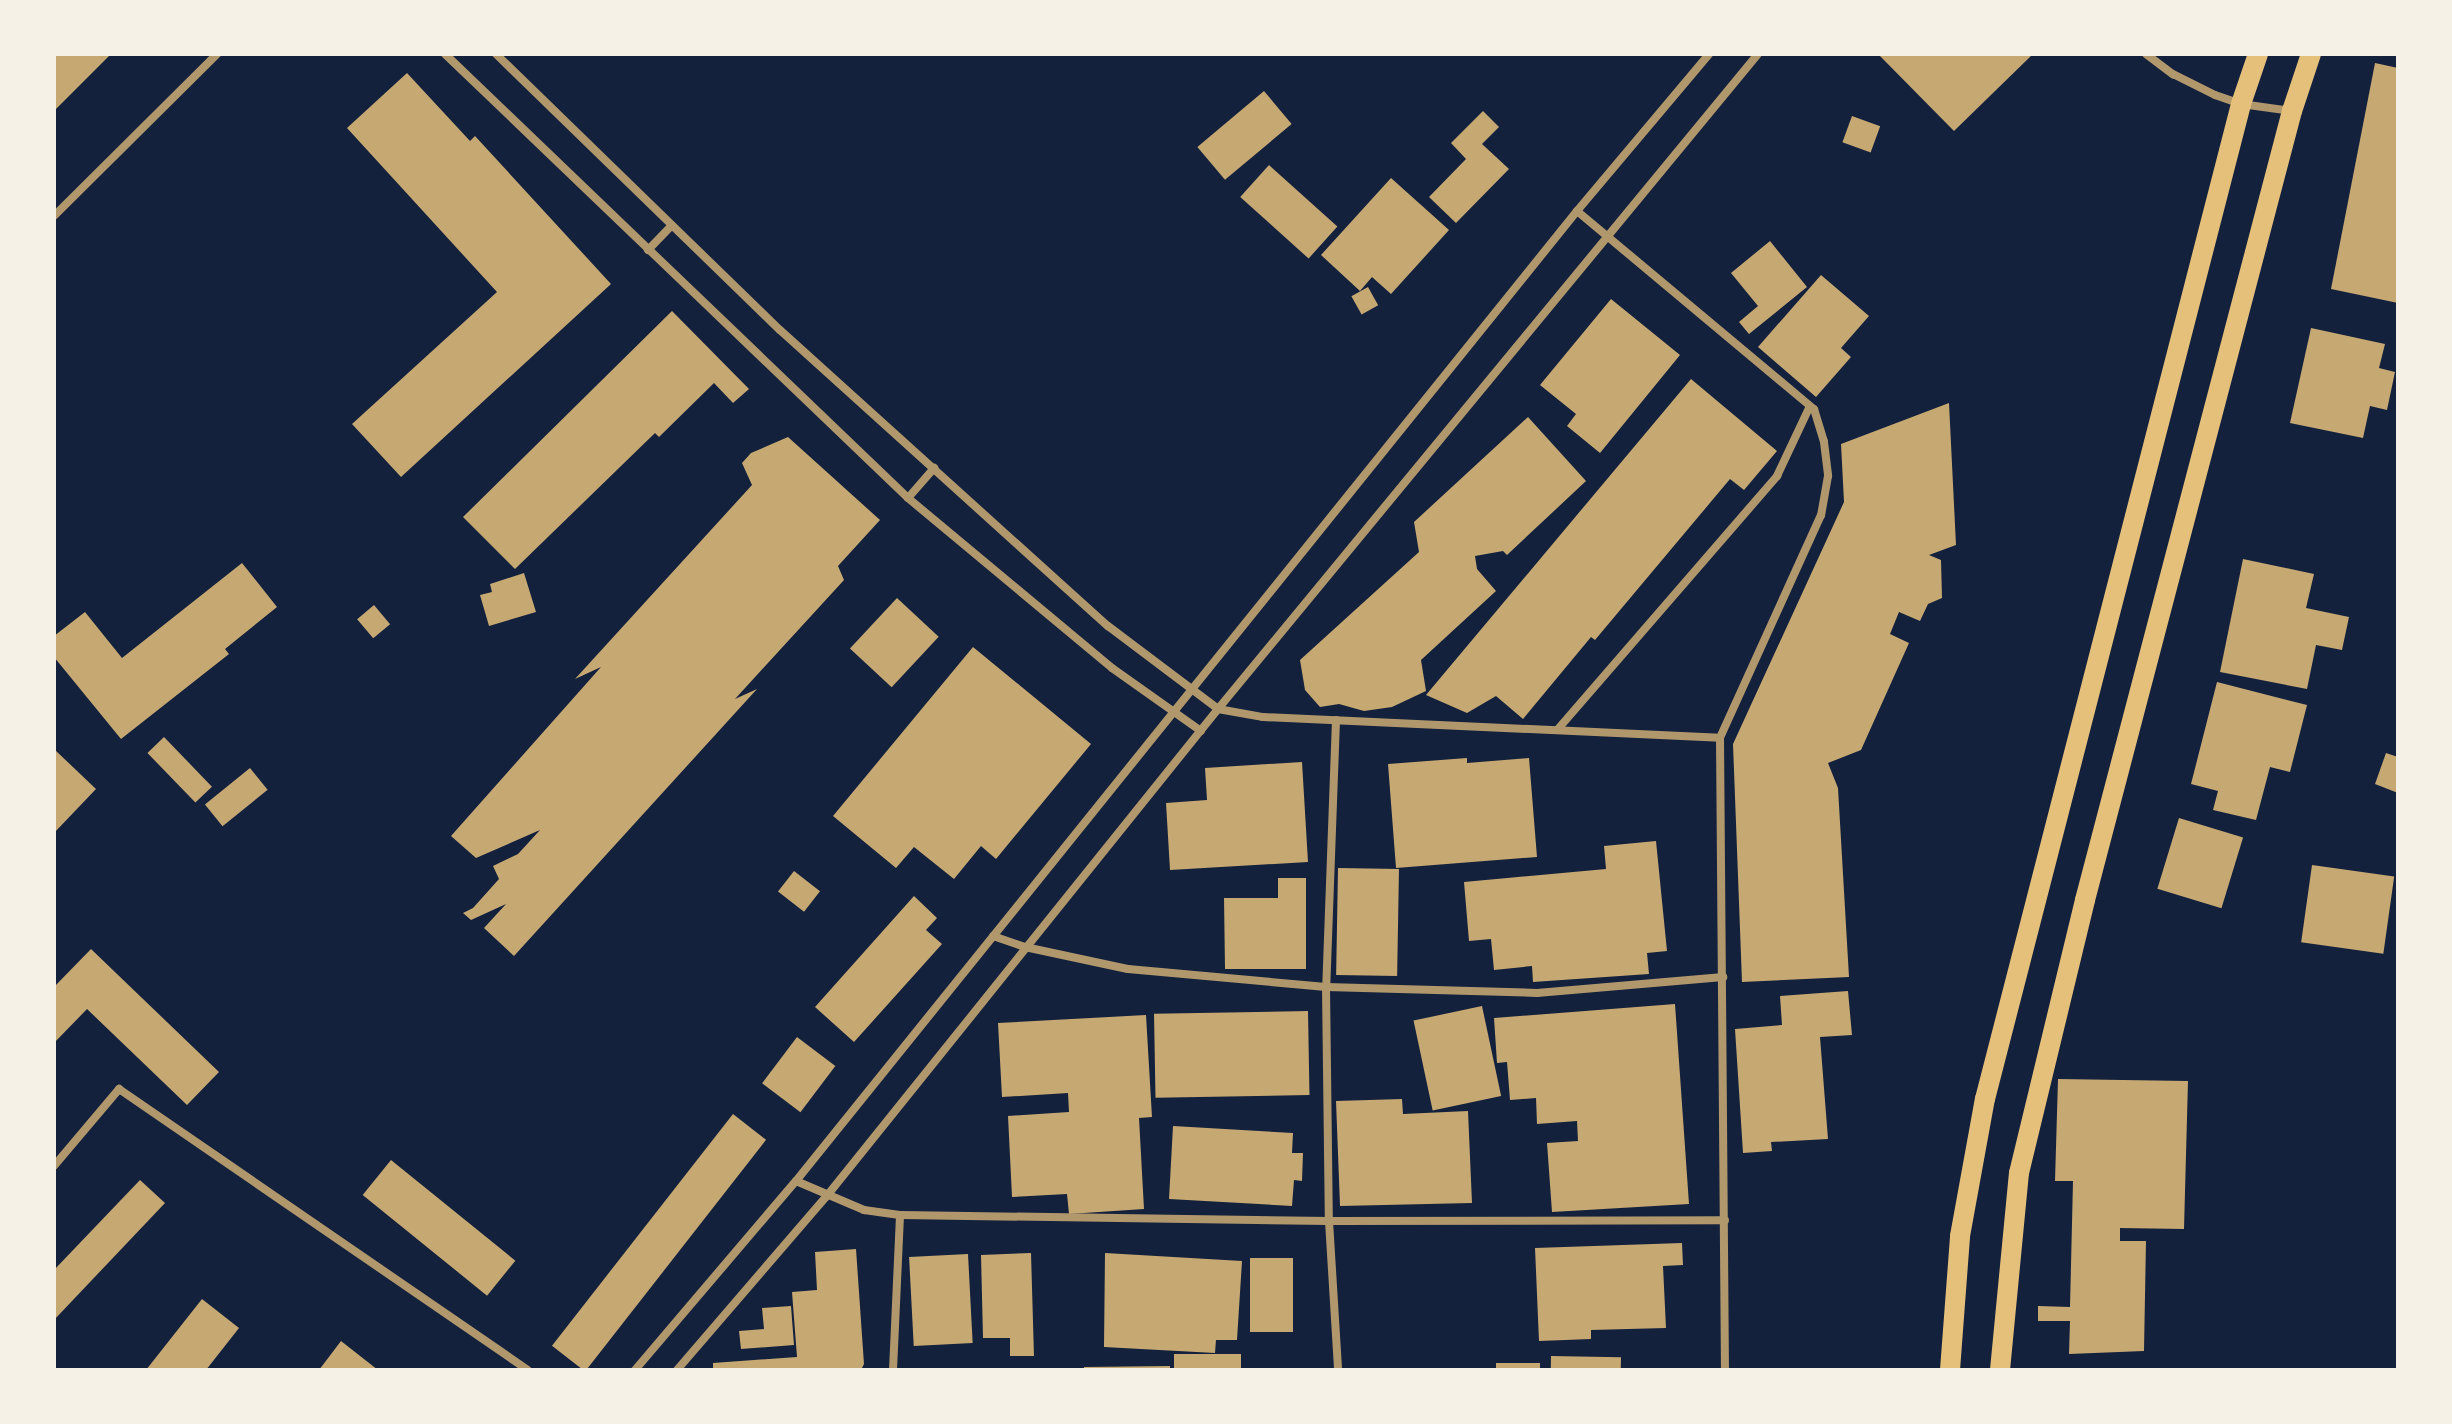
<!DOCTYPE html>
<style>
body{margin:0}
#map{position:relative;width:2452px;height:1424px;overflow:hidden;background:#14213d;font-family:Jost,sans-serif}
div>[style]{position:absolute}
[style*='--x']{left:calc(var(--x)*1px);top:calc(var(--y)*1px);width:calc(var(--w)*1px);rotate:calc(var(--a)*1deg)}
.building>*{inset:0;background:#c6a872;transform-origin:0 0}
.minor>*{height:8px;margin:-4px;padding:0 4px;transform-origin:4px;border-radius:4px;background:#b1986c}
.primary>*{height:20px;margin:-10px;padding:0 10px;transform-origin:10px;border-radius:10px;background:#e5c07b}
span{translate:-50% -50%;white-space:nowrap;text-align:center;line-height:1.15;-webkit-text-stroke:7px #f6f1e7;paint-order:stroke}
.frame{position:absolute;inset:0;border:56px solid #f6f1e7;pointer-events:none}
</style>
<div id="map">
<div class="building">
<i style="clip-path:polygon(54px 54px,111px 54px,54px 111px)"></i>
<i style="clip-path:polygon(1878px 54px,2033px 54px,1954px 131px)"></i>
<i style="clip-path:polygon(2375px 63px,2398px 68px,2398px 303px,2331px 289px)"></i>
<i style="clip-path:polygon(407px 73px,470px 141px,475px 136px,611px 284px,401px 477px,352px 424px,497px 292px,347px 128px)"></i>
<i style="left:1264px;top:91px;width:43px;height:87px;rotate:50deg"></i>
<i style="clip-path:polygon(1483px 111px,1499px 127px,1482px 144px,1509px 169px,1456px 223px,1429px 197px,1466px 159px,1451px 143px)"></i>
<i style="left:1852px;top:116px;width:30px;height:28px;rotate:20deg"></i>
<i style="left:1269px;top:165px;width:92px;height:43px;rotate:42deg"></i>
<i style="clip-path:polygon(1391px 178px,1449px 230px,1391px 294px,1372px 277px,1360px 291px,1321px 255px)"></i>
<i style="clip-path:polygon(1770px 241px,1807px 287px,1749px 334px,1739px 322px,1758px 306px,1731px 273px)"></i>
<i style="clip-path:polygon(1821px 275px,1869px 316px,1841px 348px,1851px 357px,1816px 397px,1758px 347px)"></i>
<i style="left:1368px;top:287px;width:21px;height:19px;rotate:61deg"></i>
<i style="clip-path:polygon(1611px 299px,1680px 355px,1600px 453px,1567px 426px,1576px 414px,1540px 385px)"></i>
<i style="clip-path:polygon(672px 311px,749px 389px,733px 403px,714px 383px,659px 437px,655px 433px,515px 569px,463px 517px)"></i>
<i style="clip-path:polygon(2311px 328px,2385px 344px,2379px 368px,2395px 372px,2387px 410px,2370px 406px,2363px 438px,2290px 423px)"></i>
<i style="clip-path:polygon(1691px 379px,1777px 451px,1744px 490px,1730px 479px,1595px 640px,1591px 637px,1523px 719px,1496px 696px,1467px 713px,1426px 695px)"></i>
<i style="clip-path:polygon(1949px 403px,1956px 545px,1929px 555px,1941px 560px,1942px 598px,1928px 604px,1920px 621px,1899px 612px,1890px 634px,1909px 643px,1861px 750px,1828px 763px,1838px 788px,1849px 977px,1742px 982px,1733px 744px,1844px 502px,1841px 444px)"></i>
<i style="clip-path:polygon(1528px 417px,1586px 481px,1507px 555px,1503px 551px,1475px 556px,1477px 569px,1496px 591px,1421px 660px,1426px 691px,1392px 707px,1364px 711px,1339px 704px,1320px 707px,1305px 690px,1300px 660px,1419px 552px,1414px 522px)"></i>
<i style="clip-path:polygon(788px 437px,880px 520px,838px 566px,844px 580px,735px 699px,757px 689px,514px 956px,484px 928px,506px 904px,471px 920px,463px 913px,473px 908px,499px 879px,493px 866px,518px 854px,540px 830px,476px 858px,451px 836px,601px 667px,575px 679px,752px 485px,742px 463px,751px 453px)"></i>
<i style="clip-path:polygon(2243px 559px,2314px 574px,2306px 608px,2349px 617px,2342px 650px,2316px 645px,2307px 689px,2220px 672px)"></i>
<i style="clip-path:polygon(242px 563px,277px 607px,225px 649px,229px 654px,121px 739px,54px 657px,54px 636px,85px 612px,122px 658px)"></i>
<i style="clip-path:polygon(524px 573px,536px 612px,489px 626px,480px 595px,492px 592px,490px 584px)"></i>
<i style="left:897px;top:598px;width:57px;height:69px;rotate:43deg"></i>
<i style="left:374px;top:605px;width:25px;height:22px;rotate:50deg"></i>
<i style="clip-path:polygon(973px 647px,1091px 744px,996px 859px,981px 846px,954px 879px,914px 847px,896px 868px,833px 816px)"></i>
<i style="clip-path:polygon(2217px 682px,2307px 705px,2290px 772px,2270px 767px,2256px 820px,2213px 810px,2218px 791px,2191px 784px)"></i>
<i style="left:164px;top:737px;width:69px;height:23px;rotate:46deg"></i>
<i style="clip-path:polygon(54px 749px,96px 789px,54px 833px)"></i>
<i style="clip-path:polygon(2386px 753px,2398px 757px,2398px 793px,2375px 784px)"></i>
<i style="clip-path:polygon(1467px 758px,1467px 763px,1529px 758px,1537px 857px,1396px 868px,1388px 764px)"></i>
<i style="clip-path:polygon(1302px 762px,1308px 862px,1170px 870px,1166px 803px,1207px 800px,1205px 768px)"></i>
<i style="left:250px;top:768px;width:28px;height:58px;rotate:51deg"></i>
<i style="left:2179px;top:818px;width:67px;height:74px;rotate:17deg"></i>
<i style="clip-path:polygon(1656px 841px,1667px 951px,1647px 953px,1649px 974px,1533px 982px,1532px 966px,1494px 970px,1491px 939px,1469px 941px,1464px 882px,1606px 869px,1604px 846px)"></i>
<i style="left:2312px;top:865px;width:83px;height:78px;rotate:8deg"></i>
<i style="left:1338px;top:868px;width:61px;height:107px;rotate:1deg"></i>
<i style="left:794px;top:871px;width:33px;height:26px;rotate:38deg"></i>
<i style="clip-path:polygon(1278px 878px,1306px 878px,1306px 969px,1225px 969px,1224px 898px,1278px 898px)"></i>
<i style="clip-path:polygon(914px 896px,937px 918px,926px 930px,942px 944px,854px 1042px,815px 1007px)"></i>
<i style="clip-path:polygon(91px 949px,219px 1072px,187px 1105px,87px 1009px,54px 1043px,54px 987px)"></i>
<i style="clip-path:polygon(1848px 991px,1852px 1035px,1820px 1037px,1828px 1139px,1771px 1142px,1772px 1151px,1743px 1153px,1735px 1029px,1782px 1025px,1780px 996px)"></i>
<i style="clip-path:polygon(1675px 1004px,1689px 1204px,1552px 1212px,1547px 1143px,1578px 1141px,1577px 1121px,1537px 1124px,1536px 1098px,1510px 1100px,1507px 1062px,1497px 1063px,1494px 1018px)"></i>
<i style="left:1482px;top:1006px;width:92px;height:70px;rotate:78deg"></i>
<i style="left:1308px;top:1011px;width:84px;height:154px;rotate:89deg"></i>
<i style="clip-path:polygon(1146px 1015px,1152px 1117px,1139px 1118px,1144px 1209px,1069px 1214px,1067px 1194px,1012px 1197px,1008px 1116px,1069px 1112px,1068px 1093px,1002px 1097px,998px 1023px)"></i>
<i style="left:797px;top:1037px;width:48px;height:58px;rotate:37deg"></i>
<i style="clip-path:polygon(2058px 1079px,2188px 1081px,2184px 1229px,2120px 1228px,2120px 1241px,2146px 1241px,2144px 1351px,2069px 1354px,2070px 1321px,2038px 1321px,2038px 1306px,2070px 1307px,2073px 1181px,2055px 1181px)"></i>
<i style="clip-path:polygon(1402px 1099px,1403px 1114px,1468px 1111px,1472px 1203px,1340px 1206px,1336px 1101px)"></i>
<i style="left:733px;top:1114px;width:42px;height:294px;rotate:38deg"></i>
<i style="clip-path:polygon(1173px 1126px,1293px 1133px,1292px 1153px,1303px 1153px,1302px 1181px,1294px 1180px,1292px 1206px,1169px 1199px)"></i>
<i style="left:391px;top:1160px;width:160px;height:45px;rotate:39deg"></i>
<i style="clip-path:polygon(140px 1180px,165px 1203px,54px 1320px,54px 1270px)"></i>
<i style="clip-path:polygon(1682px 1243px,1683px 1265px,1663px 1266px,1666px 1328px,1591px 1330px,1591px 1339px,1539px 1341px,1535px 1248px)"></i>
<i style="clip-path:polygon(856px 1249px,864px 1364px,861px 1370px,713px 1370px,713px 1363px,797px 1357px,792px 1292px,817px 1290px,815px 1252px)"></i>
<i style="clip-path:polygon(1031px 1253px,1034px 1356px,1010px 1356px,1010px 1338px,983px 1338px,981px 1255px)"></i>
<i style="clip-path:polygon(1105px 1253px,1242px 1261px,1237px 1340px,1216px 1340px,1215px 1353px,1104px 1347px)"></i>
<i style="left:968px;top:1254px;width:89px;height:59px;rotate:87deg"></i>
<i style="left:1250px;top:1258px;width:43px;height:74px"></i>
<i style="clip-path:polygon(202px 1299px,239px 1328px,206px 1370px,146px 1370px)"></i>
<i style="clip-path:polygon(791px 1306px,794px 1345px,741px 1349px,739px 1331px,764px 1329px,762px 1308px)"></i>
<i style="clip-path:polygon(341px 1341px,378px 1370px,319px 1370px)"></i>
<i style="left:1241px;top:1354px;width:16px;height:67px;rotate:90deg"></i>
<i style="left:1551px;top:1356px;width:70px;height:14px;rotate:1deg"></i>
<i style="left:1496px;top:1363px;width:44px;height:7px"></i>
<i style="clip-path:polygon(1170px 1366px,1170px 1370px,1084px 1370px,1084px 1367px)"></i>
</div>
<div class="minor">
<i style="--x:445;--y:54;--w:641;--a:43.8"></i>
<i style="--x:908;--y:498;--w:266;--a:39.8"></i>
<i style="--x:1112;--y:668;--w:109;--a:35.3"></i>
<i style="--x:496;--y:54;--w:396;--a:44.2"></i>
<i style="--x:780;--y:330;--w:442;--a:42.1"></i>
<i style="--x:1108;--y:626;--w:138;--a:37"></i>
<i style="--x:1218;--y:709;--w:46;--a:10.1"></i>
<i style="--x:1263;--y:717;--w:457;--a:2.6"></i>
<i style="--x:2146;--y:54;--w:34;--a:37"></i>
<i style="--x:2173;--y:74;--w:47;--a:26.6"></i>
<i style="--x:2215;--y:95;--w:28;--a:19"></i>
<i style="--x:2241;--y:104;--w:51;--a:7.8"></i>
<i style="--x:1577;--y:211;--w:309;--a:39.9"></i>
<i style="--x:1814;--y:409;--w:34;--a:73"></i>
<i style="--x:1824;--y:442;--w:34;--a:83"></i>
<i style="--x:1828;--y:476;--w:40;--a:100"></i>
<i style="--x:1821;--y:515;--w:245;--a:114.4"></i>
<i style="--x:1720;--y:738;--w:632;--a:89.55"></i>
<i style="--x:54;--y:216;--w:230;--a:-44.8"></i>
<i style="--x:648;--y:250;--w:33;--a:-46"></i>
<i style="--x:908;--y:498;--w:40;--a:-49"></i>
<i style="--x:1336;--y:720;--w:267;--a:92.1"></i>
<i style="--x:1326;--y:987;--w:234;--a:89.3"></i>
<i style="--x:1329;--y:1221;--w:149;--a:86.5"></i>
<i style="--x:1558;--y:729;--w:335;--a:-49.1"></i>
<i style="--x:1777;--y:476;--w:77;--a:-64.8"></i>
<i style="--x:993;--y:936;--w:34;--a:19"></i>
<i style="--x:1025;--y:947;--w:105;--a:12.1"></i>
<i style="--x:1128;--y:969;--w:199;--a:5.2"></i>
<i style="--x:1326;--y:987;--w:211;--a:1.6"></i>
<i style="--x:1537;--y:993;--w:187;--a:-4.9"></i>
<i style="--x:54;--y:1166;--w:101;--a:-49.8"></i>
<i style="--x:119;--y:1089;--w:496;--a:34.5"></i>
<i style="--x:796;--y:1181;--w:74;--a:23.1"></i>
<i style="--x:864;--y:1210;--w:36;--a:8"></i>
<i style="--x:900;--y:1215;--w:429;--a:0.8"></i>
<i style="--x:1329;--y:1221;--w:396;--a:-0.1"></i>
<i style="--x:635;--y:1370;--w:248;--a:-49.6"></i>
<i style="--x:796;--y:1181;--w:1245;--a:-51.16"></i>
<i style="--x:1577;--y:211;--w:205;--a:-49.9"></i>
<i style="--x:677;--y:1370;--w:228;--a:-49.3"></i>
<i style="--x:826;--y:1197;--w:626;--a:-51.23"></i>
<i style="--x:1218;--y:709;--w:849;--a:-50.5"></i>
<i style="--x:893;--y:1370;--w:155;--a:-87.4"></i>
</div>
<div class="primary">
<i style="--x:1950;--y:1370;--w:134;--a:-85.7"></i>
<i style="--x:1960;--y:1236;--w:139;--a:-79.7"></i>
<i style="--x:1985;--y:1099;--w:1027;--a:-75.57"></i>
<i style="--x:2241;--y:104;--w:53;--a:-71.2"></i>
<i style="--x:2000;--y:1370;--w:198;--a:-84.5"></i>
<i style="--x:2019;--y:1173;--w:281;--a:-76.4"></i>
<i style="--x:2085;--y:900;--w:816;--a:-75.3"></i>
<i style="--x:2292;--y:111;--w:60;--a:-71.6"></i>
</div>
<div class="frame"></div>
</div>
